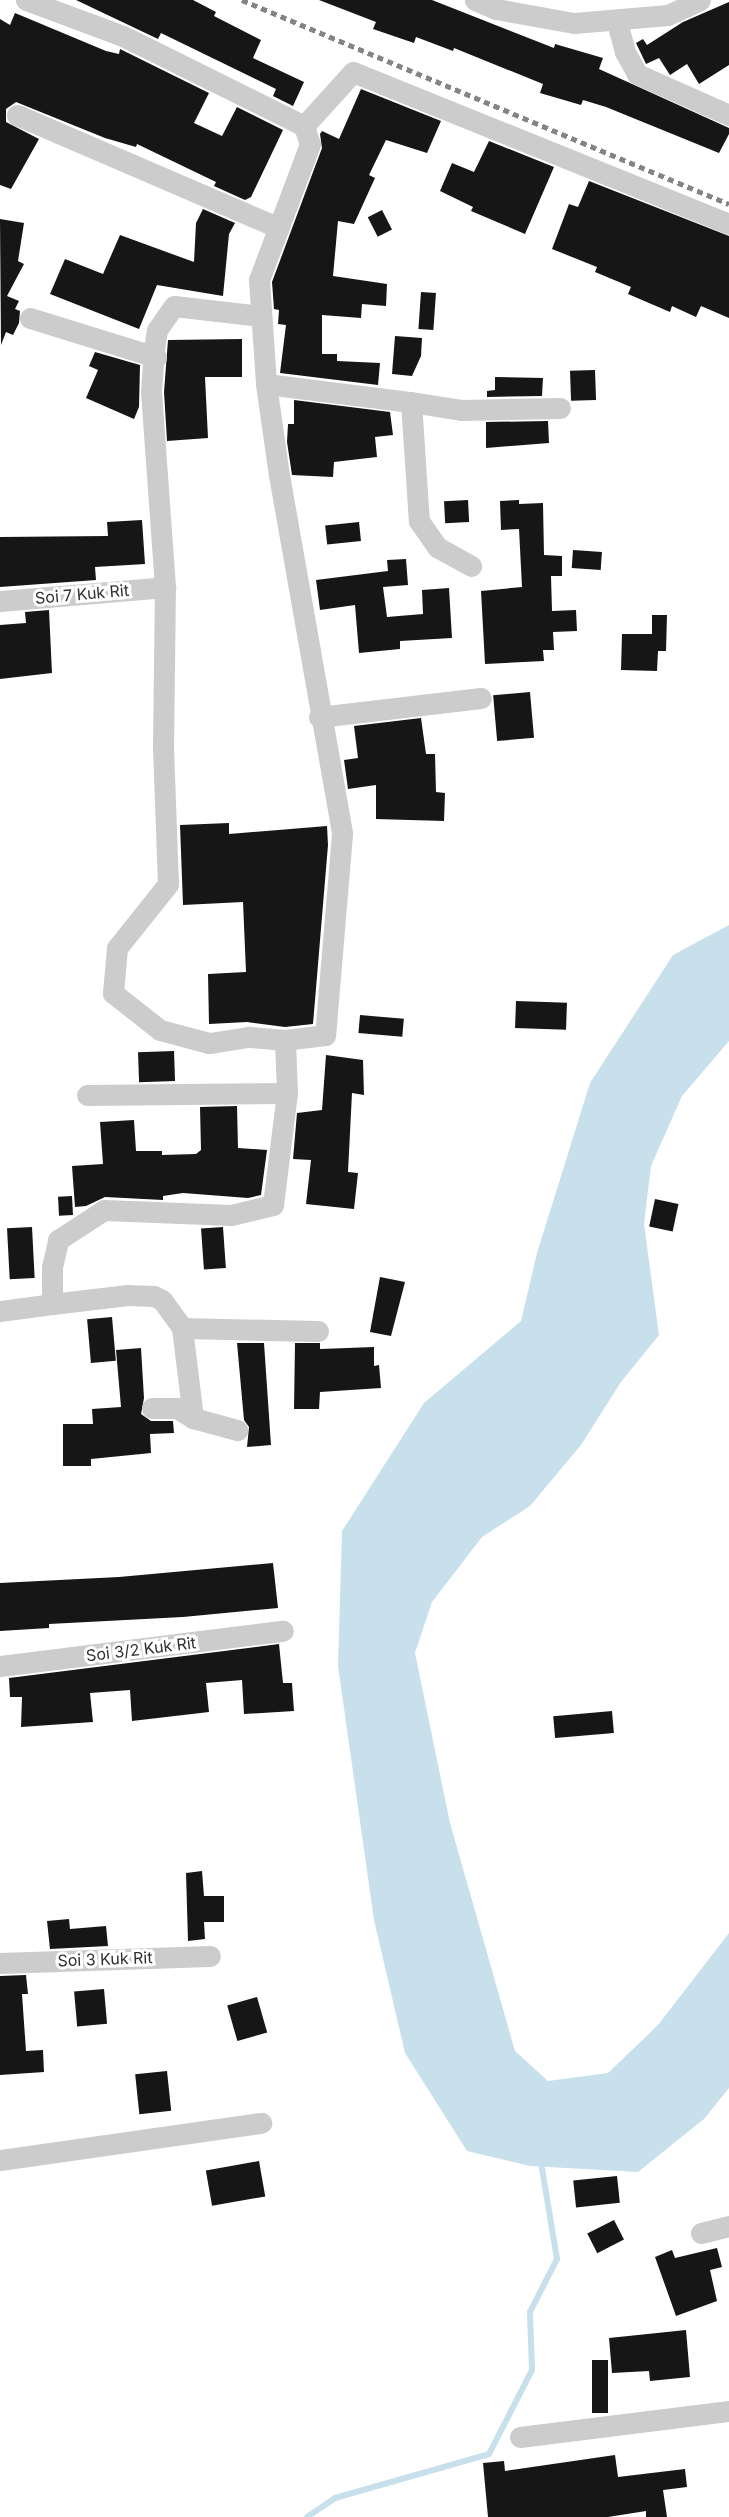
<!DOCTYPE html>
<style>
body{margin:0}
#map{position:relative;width:729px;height:2517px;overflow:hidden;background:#fff;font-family:Inter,sans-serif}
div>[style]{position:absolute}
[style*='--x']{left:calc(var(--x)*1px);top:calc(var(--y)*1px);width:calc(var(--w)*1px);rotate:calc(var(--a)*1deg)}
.water>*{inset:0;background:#c8e0ec}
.stream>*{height:6px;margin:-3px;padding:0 3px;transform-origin:3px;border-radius:3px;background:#c8e0ec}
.building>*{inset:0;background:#161616;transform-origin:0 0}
.minor>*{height:21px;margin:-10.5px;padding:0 10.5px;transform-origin:10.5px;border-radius:10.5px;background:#ccc}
.rail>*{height:4.5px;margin-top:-2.25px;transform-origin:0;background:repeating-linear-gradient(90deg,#848484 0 6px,transparent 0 10.5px)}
span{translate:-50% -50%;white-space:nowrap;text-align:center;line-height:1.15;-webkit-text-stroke:6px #fff;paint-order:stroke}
.street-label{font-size:16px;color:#2f2f2f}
</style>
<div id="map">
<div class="water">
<i style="clip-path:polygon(729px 925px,729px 1041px,682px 1096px,651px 1166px,644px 1224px,659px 1335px,621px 1382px,581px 1445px,530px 1506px,482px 1537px,432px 1602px,415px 1653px,450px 1823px,515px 2051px,548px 2081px,608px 2073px,658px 2025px,729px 1933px,729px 2088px,704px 2119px,638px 2172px,530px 2166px,467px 2151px,405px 2053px,374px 1920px,338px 1666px,342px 1531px,424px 1403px,521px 1321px,537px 1253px,590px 1083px,673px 955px)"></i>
</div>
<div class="stream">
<i style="--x:307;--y:2517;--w:34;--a:-34"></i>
<i style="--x:335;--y:2498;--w:160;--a:-15.9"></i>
<i style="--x:489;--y:2454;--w:94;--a:-62.9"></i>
<i style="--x:532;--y:2370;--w:58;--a:-92"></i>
<i style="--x:530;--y:2312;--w:59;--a:-63"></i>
<i style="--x:557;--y:2259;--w:92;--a:-99.4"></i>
</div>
<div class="building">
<i style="clip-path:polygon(76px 0,193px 0,216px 12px,214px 16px,261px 40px,253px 58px,304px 82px,293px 106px,273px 96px,276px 89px,161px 33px,158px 39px)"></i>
<i style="clip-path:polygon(319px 0,432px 0,554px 48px,555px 44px,603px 58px,599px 69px,729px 128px,729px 134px,719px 153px,606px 107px,583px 100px,581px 105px,540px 93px,543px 84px,454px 48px,453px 51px,416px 37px,414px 43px,373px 29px,376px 22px)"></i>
<i style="clip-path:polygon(729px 2px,729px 65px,699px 84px,687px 64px,670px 75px,659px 58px,646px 64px,636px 43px,643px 39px,647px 45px,683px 22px)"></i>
<i style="clip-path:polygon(15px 13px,106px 51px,119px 54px,120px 49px,209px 93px,194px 123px,222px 136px,237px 107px,283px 130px,251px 197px,245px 200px,214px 186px,216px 182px,137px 144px,136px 147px,105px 138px,16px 102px,6px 109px,6px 122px,39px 139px,11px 189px,0 185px,0 19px,10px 25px)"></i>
<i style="clip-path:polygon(361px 89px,441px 121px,427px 153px,386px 140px,369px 175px,375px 178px,354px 224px,338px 221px,333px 276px,387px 284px,386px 306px,362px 304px,361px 318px,322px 315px,322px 354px,337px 354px,337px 361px,380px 363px,378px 385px,280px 373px,286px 325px,278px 324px,279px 310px,274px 309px,272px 282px,322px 148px,320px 134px,322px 131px,339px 139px)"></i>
<i style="clip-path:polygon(489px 141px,554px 167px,525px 234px,471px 211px,473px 207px,440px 191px,452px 163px,474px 172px)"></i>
<i style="clip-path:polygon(589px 181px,729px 236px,729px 318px,701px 306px,696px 317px,672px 306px,670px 312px,628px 294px,631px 287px,595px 272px,597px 267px,552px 249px,569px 204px,578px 207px)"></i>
<i style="clip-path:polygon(203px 209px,235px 223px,229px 234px,223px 296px,157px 285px,139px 329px,50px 294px,65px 259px,103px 274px,120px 235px,194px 262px,196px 223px)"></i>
<i style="left:382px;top:210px;width:22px;height:16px;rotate:63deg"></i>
<i style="clip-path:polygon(0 219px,24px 223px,18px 261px,24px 264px,7px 296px,19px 301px,15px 309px,20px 311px,19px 323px,13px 335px,6px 332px,1px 345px)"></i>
<i style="left:421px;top:292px;width:15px;height:37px;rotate:4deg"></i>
<i style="clip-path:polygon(395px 336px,422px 338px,421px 356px,412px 376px,392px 374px)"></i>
<i style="clip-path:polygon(242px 339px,242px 377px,205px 377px,208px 438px,167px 441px,164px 392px,168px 340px)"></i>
<i style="clip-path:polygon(95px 352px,140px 365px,139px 407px,134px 419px,86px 398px,98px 370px,89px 366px)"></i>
<i style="left:595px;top:370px;width:30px;height:25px;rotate:88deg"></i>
<i style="clip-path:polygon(495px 377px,543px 378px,542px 396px,487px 397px,487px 391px,495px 390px)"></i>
<i style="clip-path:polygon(294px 400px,390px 412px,393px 435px,375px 437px,377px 457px,334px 462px,333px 477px,292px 475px,287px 442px,288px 424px,294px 424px)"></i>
<i style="clip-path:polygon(548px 421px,549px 443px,486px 448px,486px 422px)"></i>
<i style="left:468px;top:500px;width:22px;height:24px;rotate:87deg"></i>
<i style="clip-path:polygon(519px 500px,519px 504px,543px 503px,544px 555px,562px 556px,562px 576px,551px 576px,552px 611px,576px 610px,577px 631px,553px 632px,554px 650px,543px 650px,544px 661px,485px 664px,481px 591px,522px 587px,519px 529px,501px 530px,500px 501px)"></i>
<i style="clip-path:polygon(142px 520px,145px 564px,95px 567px,96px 580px,0 587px,0 537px,108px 536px,107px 522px)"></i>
<i style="left:359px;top:522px;width:19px;height:34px;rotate:84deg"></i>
<i style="left:573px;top:550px;width:29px;height:18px;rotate:4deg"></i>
<i style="clip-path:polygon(406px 559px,408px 585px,383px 587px,387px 617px,423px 614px,422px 590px,449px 588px,452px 638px,400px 641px,400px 649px,359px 653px,355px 605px,320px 610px,316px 580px,388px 571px,387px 560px)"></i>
<i style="clip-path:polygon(49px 610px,52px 673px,0 679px,0 625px,26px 623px,25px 612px)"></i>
<i style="clip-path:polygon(652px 615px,667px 615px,666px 651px,658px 651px,657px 671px,621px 670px,622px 634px,652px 634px)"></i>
<i style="left:530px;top:692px;width:46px;height:37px;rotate:85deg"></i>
<i style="clip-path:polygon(421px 718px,426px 754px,435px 754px,436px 792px,445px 793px,444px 821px,376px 819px,376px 785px,348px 789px,344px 760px,358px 758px,354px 726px)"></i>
<i style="clip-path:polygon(229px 823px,229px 834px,327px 826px,328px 845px,313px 1024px,285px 1027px,247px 1022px,209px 1024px,208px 974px,246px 972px,243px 902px,183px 905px,180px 825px)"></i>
<i style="left:516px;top:1001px;width:51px;height:27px;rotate:2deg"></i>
<i style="left:360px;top:1015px;width:44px;height:18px;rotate:5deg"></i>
<i style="left:174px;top:1051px;width:30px;height:36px;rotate:88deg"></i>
<i style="clip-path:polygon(326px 1055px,363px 1060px,364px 1095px,352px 1093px,348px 1172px,358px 1173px,354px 1209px,306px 1204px,311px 1160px,293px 1159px,297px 1113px,322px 1110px)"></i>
<i style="clip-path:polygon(237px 1106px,238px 1148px,267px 1150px,261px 1195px,248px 1198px,183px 1193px,163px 1196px,163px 1200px,105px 1197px,86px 1206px,75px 1207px,72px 1166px,103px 1164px,100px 1122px,134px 1120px,136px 1151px,162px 1151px,162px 1155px,196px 1154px,201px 1150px,200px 1107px)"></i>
<i style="left:72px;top:1196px;width:19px;height:14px;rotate:87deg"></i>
<i style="left:655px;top:1199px;width:24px;height:28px;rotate:12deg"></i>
<i style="left:32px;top:1227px;width:51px;height:25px;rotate:87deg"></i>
<i style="left:223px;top:1227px;width:41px;height:22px;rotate:86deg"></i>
<i style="clip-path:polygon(380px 1277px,405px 1282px,391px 1336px,370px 1332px)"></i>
<i style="left:112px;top:1317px;width:44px;height:25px;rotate:85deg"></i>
<i style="clip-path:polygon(237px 1343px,264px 1343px,271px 1445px,247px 1447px,249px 1427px,244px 1420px)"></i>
<i style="clip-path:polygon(295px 1343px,320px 1343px,320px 1349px,374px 1347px,374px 1366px,379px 1365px,381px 1388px,320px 1392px,319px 1409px,294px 1409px)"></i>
<i style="clip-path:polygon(141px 1348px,144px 1398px,141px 1414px,151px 1421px,173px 1421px,174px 1433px,150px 1434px,151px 1453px,91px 1459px,91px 1466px,63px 1466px,63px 1424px,93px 1424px,92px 1409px,121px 1407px,116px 1350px)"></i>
<i style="clip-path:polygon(273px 1563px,278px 1608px,183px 1617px,49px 1624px,49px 1628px,0 1631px,0 1583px,119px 1577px)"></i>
<i style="clip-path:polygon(279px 1644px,283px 1683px,292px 1683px,294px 1711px,244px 1714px,242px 1680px,206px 1683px,209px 1712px,132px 1721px,130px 1690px,90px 1693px,93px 1722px,21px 1727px,22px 1697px,10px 1697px,9px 1678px)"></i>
<i style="left:612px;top:1711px;width:22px;height:59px;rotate:85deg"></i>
<i style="clip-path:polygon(202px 1871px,204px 1896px,224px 1896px,224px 1922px,204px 1922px,205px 1939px,188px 1941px,186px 1873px)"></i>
<i style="clip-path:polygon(69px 1919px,70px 1929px,106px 1926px,108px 1946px,50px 1949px,47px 1921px)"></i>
<i style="clip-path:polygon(26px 1975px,28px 1994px,22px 1994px,26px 2051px,43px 2050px,44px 2072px,0 2075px,0 1976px)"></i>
<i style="left:104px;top:1989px;width:35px;height:30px;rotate:85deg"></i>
<i style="left:257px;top:1997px;width:37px;height:31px;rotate:74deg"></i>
<i style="left:167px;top:2071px;width:40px;height:32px;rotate:84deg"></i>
<i style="left:259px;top:2161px;width:36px;height:54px;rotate:80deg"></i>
<i style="left:617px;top:2176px;width:27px;height:44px;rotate:84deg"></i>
<i style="left:614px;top:2220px;width:22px;height:30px;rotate:63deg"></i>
<i style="clip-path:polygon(717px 2248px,722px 2267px,710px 2270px,717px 2301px,676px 2316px,655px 2257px,672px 2250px,675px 2258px)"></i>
<i style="clip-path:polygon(686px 2330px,690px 2377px,650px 2381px,649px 2371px,612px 2373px,609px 2338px)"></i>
<i style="left:592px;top:2360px;width:16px;height:53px"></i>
<i style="clip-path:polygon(615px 2455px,618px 2477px,685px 2469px,687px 2487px,663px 2490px,667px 2517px,646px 2517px,646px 2511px,608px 2517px,488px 2517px,483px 2463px,504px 2461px,505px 2471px)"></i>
</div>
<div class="minor">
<i style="--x:26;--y:0;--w:103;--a:20.4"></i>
<i style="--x:123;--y:36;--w:202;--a:26.4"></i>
<i style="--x:304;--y:126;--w:19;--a:72"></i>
<i style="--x:310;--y:144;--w:145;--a:110.6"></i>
<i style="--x:259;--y:280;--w:104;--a:86.1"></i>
<i style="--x:266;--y:384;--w:92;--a:81.9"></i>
<i style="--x:279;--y:475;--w:364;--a:80"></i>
<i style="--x:342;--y:834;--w:202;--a:94.8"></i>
<i style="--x:325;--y:1035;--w:40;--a:172.9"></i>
<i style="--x:285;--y:1040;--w:37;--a:-175"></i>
<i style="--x:248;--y:1037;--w:39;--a:171"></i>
<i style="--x:209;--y:1043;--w:51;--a:-165.1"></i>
<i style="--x:160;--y:1030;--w:60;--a:-141.8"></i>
<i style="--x:113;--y:993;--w:45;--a:-84.9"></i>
<i style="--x:117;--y:948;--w:82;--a:-51.4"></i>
<i style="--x:168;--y:884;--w:136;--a:-92.1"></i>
<i style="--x:163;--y:748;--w:161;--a:-89.3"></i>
<i style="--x:165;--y:587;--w:196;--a:-94.1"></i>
<i style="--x:151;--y:392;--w:43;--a:-86"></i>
<i style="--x:154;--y:349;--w:19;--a:-81"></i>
<i style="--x:157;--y:330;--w:29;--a:-55"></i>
<i style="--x:174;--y:306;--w:88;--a:6.6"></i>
<i style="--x:475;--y:0;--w:23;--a:23"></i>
<i style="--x:496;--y:9;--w:79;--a:10.2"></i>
<i style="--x:574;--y:23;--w:94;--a:-4.9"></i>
<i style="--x:668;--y:15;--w:35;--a:-25"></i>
<i style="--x:617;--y:22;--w:31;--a:75"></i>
<i style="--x:625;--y:52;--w:25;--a:61"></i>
<i style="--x:637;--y:74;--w:101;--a:24"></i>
<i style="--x:17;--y:115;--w:285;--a:23.3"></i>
<i style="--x:304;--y:126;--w:73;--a:-47.8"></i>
<i style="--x:353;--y:72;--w:406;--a:22"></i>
<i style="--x:30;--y:318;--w:132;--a:17.2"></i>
<i style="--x:266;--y:384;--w:146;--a:7.1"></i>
<i style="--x:411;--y:402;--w:119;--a:86.2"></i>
<i style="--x:419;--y:521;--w:32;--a:55"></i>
<i style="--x:437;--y:547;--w:39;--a:29"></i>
<i style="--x:411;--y:402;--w:52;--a:8.9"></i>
<i style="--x:462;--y:410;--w:98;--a:-1.2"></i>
<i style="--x:0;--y:601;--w:166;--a:-4.8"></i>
<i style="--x:319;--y:717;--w:163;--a:-6.7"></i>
<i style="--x:87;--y:1095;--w:200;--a:-0.6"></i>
<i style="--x:52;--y:1304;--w:76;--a:-6.8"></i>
<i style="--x:127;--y:1295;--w:27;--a:2"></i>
<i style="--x:154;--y:1296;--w:9;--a:27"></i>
<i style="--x:162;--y:1300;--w:34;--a:54"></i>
<i style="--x:182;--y:1328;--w:136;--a:1.3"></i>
<i style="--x:0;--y:1311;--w:52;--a:-7.7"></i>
<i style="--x:52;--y:1304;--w:37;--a:-90"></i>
<i style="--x:52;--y:1267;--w:28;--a:-77"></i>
<i style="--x:58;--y:1240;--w:55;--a:-33.1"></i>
<i style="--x:104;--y:1210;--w:127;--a:2.3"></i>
<i style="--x:231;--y:1215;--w:43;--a:-13.4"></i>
<i style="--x:273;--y:1205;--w:113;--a:-82.9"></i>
<i style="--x:287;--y:1093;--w:53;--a:-92.2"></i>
<i style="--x:182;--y:1328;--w:91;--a:83"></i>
<i style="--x:193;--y:1418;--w:46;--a:15.3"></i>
<i style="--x:152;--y:1408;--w:25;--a:0"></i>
<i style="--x:177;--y:1408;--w:19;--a:32"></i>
<i style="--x:0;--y:1666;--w:285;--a:-7.1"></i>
<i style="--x:0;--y:1963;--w:210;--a:-1.9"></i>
<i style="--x:0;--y:2160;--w:264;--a:-8.1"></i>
<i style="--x:701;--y:2233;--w:29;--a:-14"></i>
<i style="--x:520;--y:2437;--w:211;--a:-7.1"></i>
</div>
<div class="rail">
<i style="--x:242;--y:0;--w:528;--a:22.73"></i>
</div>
<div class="street-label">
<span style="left:82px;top:594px;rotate:-5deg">Soi 7 Kuk Rit</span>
<span style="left:141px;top:1649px;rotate:-7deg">Soi 3/2 Kuk Rit</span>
<span style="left:105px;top:1959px;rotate:-2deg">Soi 3 Kuk Rit</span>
</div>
</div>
